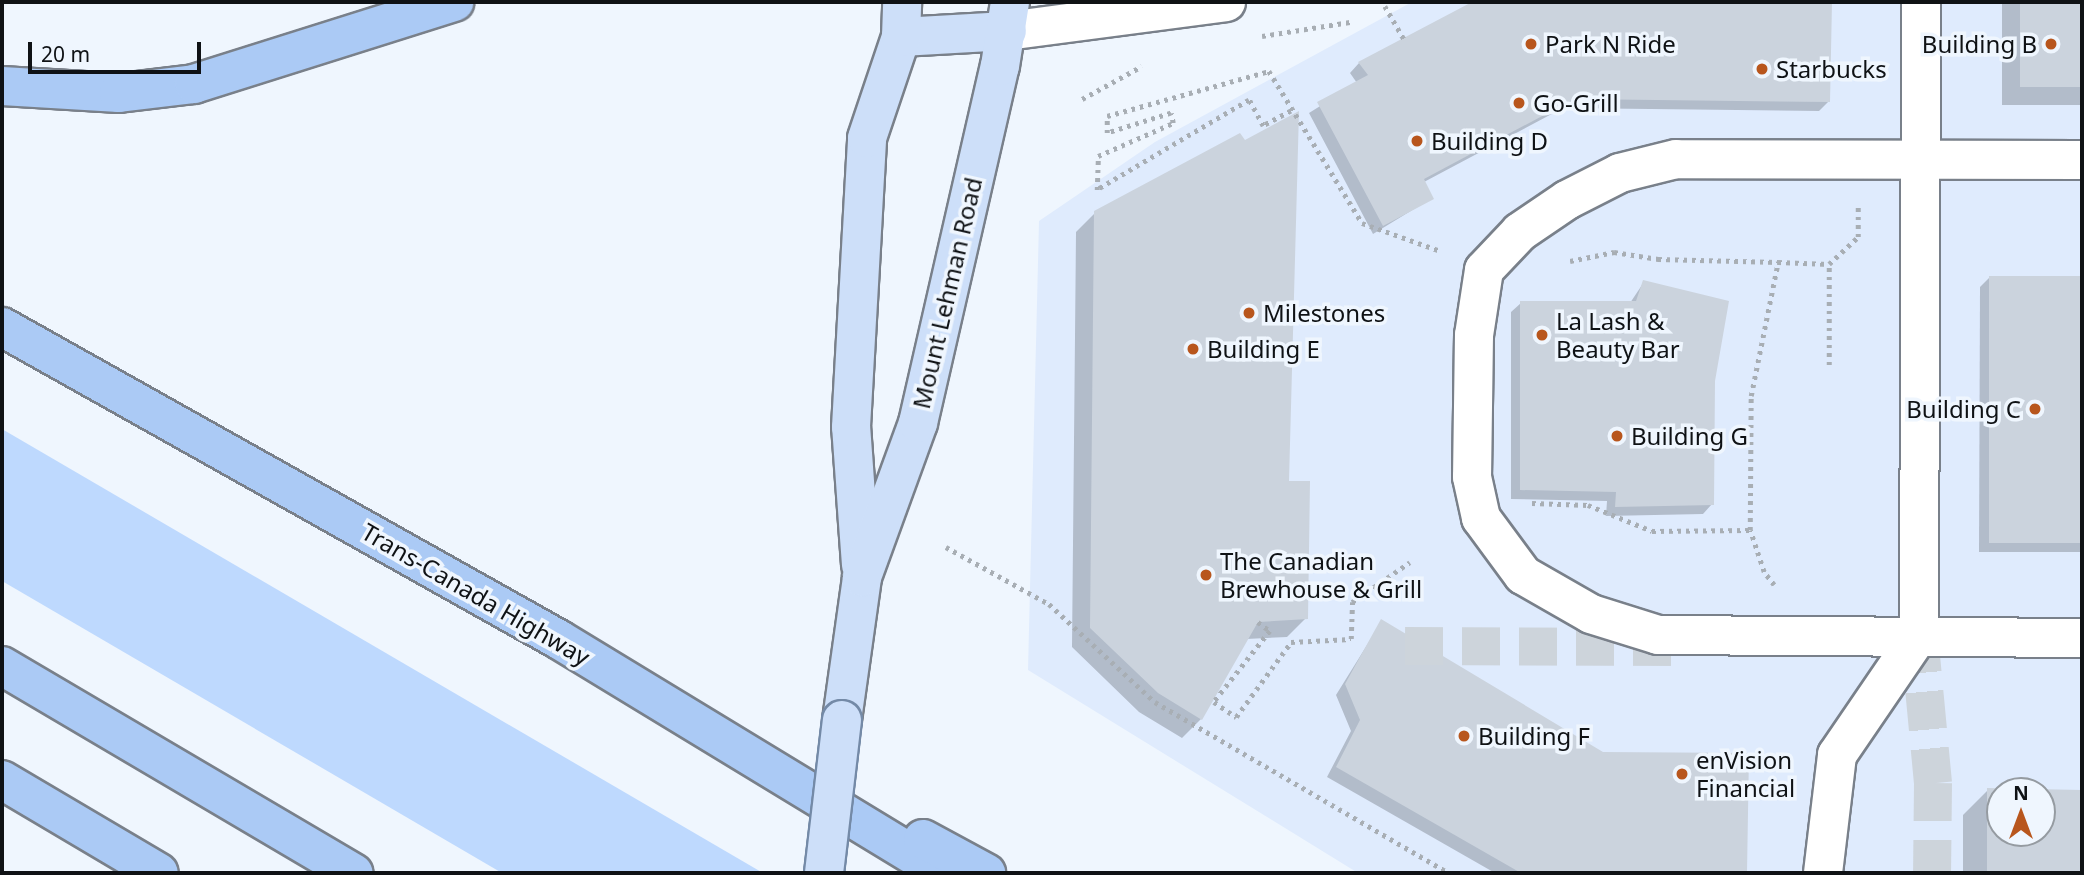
<!DOCTYPE html>
<style>
body{margin:0}
#map{position:relative;width:2084px;height:875px;overflow:hidden;background:#eff6fe;font-family:"Noto Sans",sans-serif}
div>[style]{position:absolute}
[style*='--x']{left:calc(var(--x)*1px);top:calc(var(--y)*1px);width:calc(var(--w)*1px);rotate:calc(var(--a)*1deg)}
.built>*{inset:0;background:#dfebfd}
.green>*{inset:0;background:#bed9fe}
.shadow>*{inset:0;background:#0003;transform-origin:0 0}
.building>*{inset:0;background:#cbd3dd;transform-origin:0 0}
.minor-tunnel>*{height:38px;margin-top:-19px;transform-origin:0;background:repeating-linear-gradient(90deg,#cdd4db 0 38px,transparent 0 57px)}
.path>*{height:4.5px;margin-top:-2.25px;transform-origin:0;background:repeating-linear-gradient(90deg,#a8aeb4 0 3.5px,transparent 0 8.5px)}
.roads{filter:drop-shadow(2px 0 #79808a) drop-shadow(-2px 0 #79808a) drop-shadow(0 2px #79808a) drop-shadow(0 -2px #79808a)}
.minor>*{height:38px;margin:-19px;padding:0 19px;transform-origin:19px;border-radius:19px;background:#fff}
.major>*{height:38px;margin:-19px;padding:0 19px;transform-origin:19px;border-radius:19px;background:#cddff9}
.highway>*{height:38px;margin:-19px;padding:0 19px;transform-origin:19px;border-radius:19px;background:#abcaf5}
.bridges{filter:drop-shadow(2px 0 #748aa7) drop-shadow(-2px 0 #748aa7) drop-shadow(0 2px #748aa7) drop-shadow(0 -2px #748aa7)}
.major-bridge>*{height:38px;margin:-19px;padding:0 19px;transform-origin:19px;border-radius:19px;background:#cddff9}
.dots>*{width:19px;height:19px;translate:-50% -50%;box-sizing:border-box;border:4px solid #eff6fe;border-radius:50%}
span{translate:-50% -50%;white-space:nowrap;text-align:center;line-height:1.15;-webkit-text-stroke:7px #eff6fe;paint-order:stroke}
.poi-label{font-size:24px;color:#0f1215}
.left{translate:0 -50%;text-align:left}
.right{translate:-100% -50%;text-align:right}
.street-label{font-size:24px;color:#0f1215}
.frame{position:absolute;inset:0;border:4px solid #0f1215;pointer-events:none}
.north{position:absolute;left:1986px;top:777px;width:70px;height:70px;box-sizing:border-box;background:#eff6fe;border:2px solid #959ba1;border-radius:50%;rotate:0deg;font-size:19px;font-weight:700;line-height:28px;text-align:center;color:#0f1215}
.north::after{content:'';display:block;margin:auto;width:24px;height:32px;background:#b8561d;clip-path:polygon(50% 0,100% 100%,50% 72%,0 100%)}
.scale{position:absolute;left:28px;top:42px;width:173px;height:32px;box-sizing:border-box;border:4px solid #0f1215;border-top:0;padding-left:9px;font-size:21px;line-height:24px;white-space:nowrap;color:#0f1215;-webkit-text-stroke:5px #eff6fe;paint-order:stroke}
</style>
<div id="map">
<div class="built">
<i style="clip-path:polygon(evenodd,1412px 2px,2082px 2px,2082px 873px,1358px 873px,1028px 670px,1039px 221px,1155px 142px,1412px 2px,2000px 791px,2042px 791px,2042px 833px,2000px 833px,2000px 791px)"></i>
</div>
<div class="green">
<i style="clip-path:polygon(2px 429px,763px 873px,502px 873px,2px 581px)"></i>
</div>
<div class="shadow">
<i style="clip-path:polygon(1475px 2px,1830px 2px,1829px 101px,1819px 111px,1563px 108px,1424px 182px,1432px 198px,1373px 234px,1309px 113px,1357px 83px,1350px 73px,1359px 63px)"></i>
<i style="left:2002px;top:2px;width:80px;height:103px"></i>
<i style="clip-path:polygon(1095px 213px,1287px 483px,1306px 618px,1287px 637px,1246px 639px,1201px 719px,1182px 738px,1139px 712px,1072px 647px,1076px 232px)"></i>
<i style="clip-path:polygon(1989px 278px,2082px 278px,2082px 552px,1979px 552px,1980px 287px)"></i>
<i style="clip-path:polygon(1644px 282px,1714px 381px,1712px 504px,1703px 514px,1606px 516px,1607px 501px,1511px 499px,1511px 312px,1521px 303px,1630px 303px)"></i>
<i style="clip-path:polygon(1382px 621px,1603px 754px,1747px 755px,1746px 873px,1495px 873px,1327px 777px,1351px 731px,1336px 695px)"></i>
<i style="clip-path:polygon(1988px 790px,2038px 791px,2000px 791px,2000px 833px,2042px 833px,2042px 791px,2082px 792px,2082px 873px,1963px 873px,1963px 815px)"></i>
</div>
<div class="building">
<i style="clip-path:polygon(1472px 2px,1832px 2px,1830px 102px,1574px 99px,1424px 179px,1434px 199px,1383px 226px,1317px 102px,1368px 75px,1358px 62px)"></i>
<i style="left:2020px;top:2px;width:62px;height:85px"></i>
<i style="clip-path:polygon(1299px 111px,1289px 481px,1310px 481px,1308px 619px,1258px 622px,1202px 720px,1158px 693px,1090px 628px,1094px 211px,1240px 133px,1245px 140px)"></i>
<i style="left:1989px;top:276px;width:93px;height:267px"></i>
<i style="clip-path:polygon(1643px 280px,1729px 301px,1715px 381px,1714px 505px,1615px 507px,1616px 492px,1520px 490px,1520px 301px,1636px 301px)"></i>
<i style="clip-path:polygon(1381px 619px,1603px 752px,1749px 753px,1747px 873px,1521px 873px,1336px 767px,1360px 720px,1345px 684px)"></i>
<i style="clip-path:polygon(evenodd,1987px 788px,2082px 790px,2082px 873px,1987px 873px,1987px 788px,2000px 791px,2042px 791px,2042px 833px,2000px 833px,2000px 791px)"></i>
</div>
<div class="minor-tunnel">
<i style="--x:1919;--y:635;--w:149;--a:84.6"></i>
<i style="--x:1933;--y:783;--w:90;--a:90.6"></i>
<i style="--x:1405;--y:646;--w:280;--a:0.2"></i>
</div>
<div class="path">
<i style="--x:1385;--y:6;--w:39;--a:60"></i>
<i style="--x:1262;--y:36;--w:89;--a:-9"></i>
<i style="--x:1082;--y:99;--w:68;--a:-28.8"></i>
<i style="--x:1291;--y:111;--w:32;--a:152"></i>
<i style="--x:1263;--y:126;--w:30;--a:-118"></i>
<i style="--x:1249;--y:100;--w:177;--a:149.4"></i>
<i style="--x:1097;--y:190;--w:34;--a:-88"></i>
<i style="--x:1098;--y:156;--w:82;--a:-23.7"></i>
<i style="--x:1173;--y:123;--w:10;--a:-101"></i>
<i style="--x:1171;--y:113;--w:67;--a:162.6"></i>
<i style="--x:1107;--y:133;--w:17;--a:-90"></i>
<i style="--x:1107;--y:116;--w:168;--a:-15.5"></i>
<i style="--x:1269;--y:71;--w:178;--a:58.5"></i>
<i style="--x:1362;--y:223;--w:81;--a:19.6"></i>
<i style="--x:1570;--y:261;--w:45;--a:-11.6"></i>
<i style="--x:1614;--y:252;--w:45;--a:9"></i>
<i style="--x:1658;--y:259;--w:120;--a:1.4"></i>
<i style="--x:1829;--y:365;--w:101;--a:-90"></i>
<i style="--x:1829;--y:264;--w:40;--a:-43"></i>
<i style="--x:1858;--y:237;--w:30;--a:-90"></i>
<i style="--x:1532;--y:503;--w:56;--a:2"></i>
<i style="--x:1588;--y:505;--w:69;--a:22.1"></i>
<i style="--x:1652;--y:531;--w:98;--a:-0.6"></i>
<i style="--x:946;--y:547;--w:118;--a:29"></i>
<i style="--x:1049;--y:604;--w:144;--a:42.8"></i>
<i style="--x:1155;--y:702;--w:340;--a:30.2"></i>
<i style="--x:1774;--y:585;--w:16;--a:-128"></i>
<i style="--x:1764;--y:572;--w:44;--a:-108.4"></i>
<i style="--x:1750;--y:530;--w:134;--a:-89.6"></i>
<i style="--x:1751;--y:396;--w:137;--a:-78.6"></i>
<i style="--x:1778;--y:262;--w:51;--a:2.2"></i>
<i style="--x:1258;--y:622;--w:15;--a:37"></i>
<i style="--x:1270;--y:631;--w:90;--a:128.3"></i>
<i style="--x:1214;--y:702;--w:27;--a:34"></i>
<i style="--x:1236;--y:717;--w:93;--a:-53.7"></i>
<i style="--x:1291;--y:642;--w:60;--a:-2.9"></i>
<i style="--x:1351;--y:639;--w:37;--a:-88"></i>
<i style="--x:1352;--y:602;--w:70;--a:-34.6"></i>
</div>
<div class="roads">
<div class="minor">
<i style="--x:1007;--y:31;--w:221;--a:-7.5"></i>
<i style="--x:2082;--y:160;--w:406;--a:-179.9"></i>
<i style="--x:1676;--y:159;--w:58;--a:166"></i>
<i style="--x:1620;--y:173;--w:59;--a:153"></i>
<i style="--x:1567;--y:200;--w:57;--a:145.8"></i>
<i style="--x:1520;--y:232;--w:52;--a:133.5"></i>
<i style="--x:1484;--y:270;--w:66;--a:98.7"></i>
<i style="--x:1474;--y:335;--w:142;--a:90.8"></i>
<i style="--x:1472;--y:477;--w:42;--a:77.6"></i>
<i style="--x:1481;--y:518;--w:71;--a:53.6"></i>
<i style="--x:1523;--y:575;--w:78;--a:29.8"></i>
<i style="--x:1591;--y:614;--w:70;--a:17.4"></i>
<i style="--x:1658;--y:635;--w:424;--a:0.4"></i>
<i style="--x:1823;--y:873;--w:119;--a:-83.2"></i>
<i style="--x:1837;--y:755;--w:145;--a:-55.7"></i>
<i style="--x:1919;--y:635;--w:633;--a:-89.82"></i>
</div>
<div class="major">
<i style="--x:901;--y:37;--w:106;--a:-3.2"></i>
<i style="--x:861;--y:565;--w:138;--a:-94.1"></i>
<i style="--x:851;--y:427;--w:289;--a:-86.8"></i>
<i style="--x:867;--y:138;--w:107;--a:-71.4"></i>
<i style="--x:901;--y:37;--w:35;--a:-88"></i>
<i style="--x:842;--y:720;--w:144;--a:-82"></i>
<i style="--x:862;--y:577;--w:164;--a:-70"></i>
<i style="--x:918;--y:423;--w:366;--a:-77.1"></i>
<i style="--x:1000;--y:66;--w:65;--a:-81.1"></i>
</div>
<div class="highway">
<i style="--x:2;--y:86;--w:117;--a:3.4"></i>
<i style="--x:119;--y:93;--w:76;--a:-6.8"></i>
<i style="--x:194;--y:84;--w:273;--a:-17.5"></i>
<i style="--x:2;--y:327;--w:638;--a:29.3"></i>
<i style="--x:558;--y:639;--w:451;--a:31.3"></i>
<i style="--x:2;--y:666;--w:408;--a:30.5"></i>
<i style="--x:2;--y:780;--w:182;--a:30.6"></i>
<i style="--x:923;--y:839;--w:72;--a:28.4"></i>
</div>
</div>
<div class="bridges">
<div class="major-bridge">
<i style="--x:824;--y:873;--w:154;--a:-83.3"></i>
</div>
</div>
<div class="dots">
<i style="left:1531px;top:44px;background:#b8561d"></i>
<i style="left:2051px;top:44px;background:#b8561d"></i>
<i style="left:1762px;top:69px;background:#b8561d"></i>
<i style="left:1519px;top:103px;background:#b8561d"></i>
<i style="left:1417px;top:141px;background:#b8561d"></i>
<i style="left:1249px;top:313px;background:#b8561d"></i>
<i style="left:1542px;top:335px;background:#b8561d"></i>
<i style="left:1193px;top:349px;background:#b8561d"></i>
<i style="left:2035px;top:409px;background:#b8561d"></i>
<i style="left:1617px;top:436px;background:#b8561d"></i>
<i style="left:1206px;top:575px;background:#b8561d"></i>
<i style="left:1464px;top:736px;background:#b8561d"></i>
<i style="left:1682px;top:774px;background:#b8561d"></i>
</div>
<div class="poi-label">
<span class="left" style="left:1545px;top:44px">Park N Ride</span>
<span class="right" style="left:2037px;top:44px">Building B</span>
<span class="left" style="left:1776px;top:69px">Starbucks</span>
<span class="left" style="left:1533px;top:103px">Go-Grill</span>
<span class="left" style="left:1431px;top:141px">Building D</span>
<span class="left" style="left:1263px;top:313px">Milestones</span>
<span class="left" style="left:1556px;top:335px">La Lash &amp;<br>Beauty Bar</span>
<span class="left" style="left:1207px;top:349px">Building E</span>
<span class="right" style="left:2021px;top:409px">Building C</span>
<span class="left" style="left:1631px;top:436px">Building G</span>
<span class="left" style="left:1220px;top:575px">The Canadian<br>Brewhouse &amp; Grill</span>
<span class="left" style="left:1478px;top:736px">Building F</span>
<span class="left" style="left:1696px;top:774px">enVision<br>Financial</span>
</div>
<div class="street-label">
<span style="left:947px;top:293px;rotate:-77deg">Mount Lehman Road</span>
<span style="left:476px;top:594px;rotate:30deg">Trans-Canada Highway</span>
</div>
<div class="frame"></div>
<div class="north">N</div>
<div class="scale">20 m</div>
</div>
